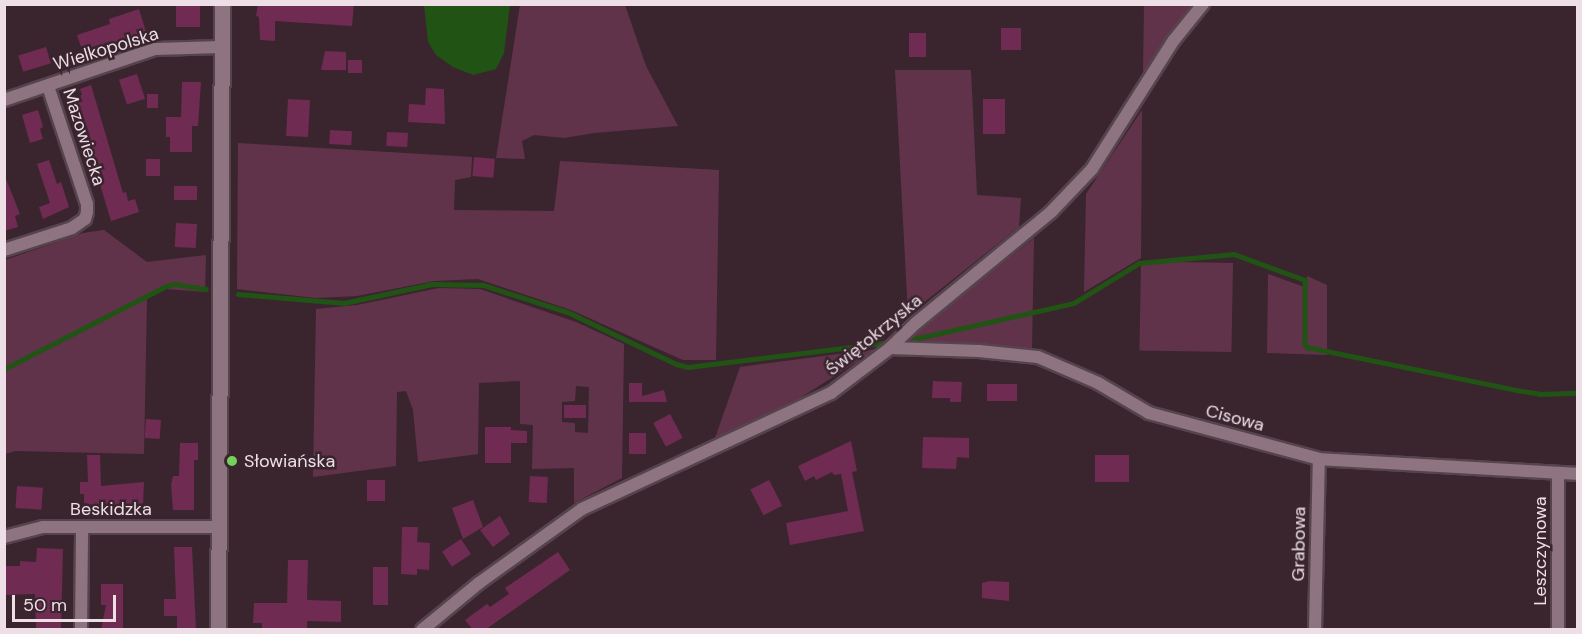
<!DOCTYPE html>
<meta charset="utf-8">
<style>
body{margin:0}
#map{position:relative;width:1582px;height:634px;overflow:hidden;background:#3a252f;font-family:"DM Sans",sans-serif}
div>[style]{position:absolute}
[style*='--x']{left:calc(var(--x)*1px);top:calc(var(--y)*1px);width:calc(var(--w)*1px);rotate:calc(var(--a)*1deg)}
.green>*{inset:0;background:#61334b;transform-origin:0 0}
.water>*{inset:0;background:#215314}
.stream>*{height:4.5px;margin:-2.25px;padding:0 2.25px;transform-origin:2.25px;border-radius:2.25px;background:#215314}
.building>*{inset:0;background:#6f2b51;transform-origin:0 0}
.roads{filter:drop-shadow(2px 0 #56444d) drop-shadow(-2px 0 #56444d) drop-shadow(0 2px #56444d) drop-shadow(0 -2px #56444d)}
.street>*{height:12px;margin:-6px;padding:0 6px;transform-origin:6px;border-radius:6px;background:#8e7480}
.secondary>*{height:15px;margin:-7.5px;padding:0 7.5px;transform-origin:7.5px;border-radius:7.5px;background:#8e7480}
.dots>*{width:16px;height:16px;translate:-50% -50%;box-sizing:border-box;border:3px solid #3a252f;border-radius:50%}
span{translate:-50% -50%;white-space:nowrap;text-align:center;line-height:1.15;-webkit-text-stroke:5px #3a252f;paint-order:stroke}
.street-label{font-size:18px;color:#eedfe6}
.poi-label{font-size:18px;color:#eedfe6}
.left{translate:0 -50%;text-align:left}
.frame{position:absolute;inset:0;border:6px solid #eedfe6;pointer-events:none}
.scale{position:absolute;left:12px;top:595px;width:104px;height:27px;box-sizing:border-box;border:3px solid #eedfe6;border-top:0;padding-left:8px;font-size:18px;line-height:21px;white-space:nowrap;color:#eedfe6;-webkit-text-stroke:4px #3a252f;paint-order:stroke}
</style>
<div id="map">
<div class="green">
<i style="clip-path:polygon(520px 5px,625px 5px,646px 66px,678px 126px,594px 133px,564px 138px,534px 135px,522px 141px,525px 159px,496px 158px)"></i>
<i style="clip-path:polygon(1144px 5px,1201px 5px,1143px 74px)"></i>
<i style="clip-path:polygon(895px 70px,971px 70px,977px 195px,1021px 198px,1019px 227px,908px 315px)"></i>
<i style="clip-path:polygon(1142px 110px,1141px 258px,1084px 292px,1086px 194px)"></i>
<i style="clip-path:polygon(238px 143px,472px 157px,471px 177px,455px 180px,454px 210px,554px 211px,560px 161px,719px 170px,716px 360px,683px 360px,571px 310px,478px 279px,434px 281px,357px 296px,316px 298px,237px 289px)"></i>
<i style="clip-path:polygon(104px 230px,147px 262px,206px 255px,205px 292px,166px 289px,147px 299px,144px 454px,15px 451px,5px 454px,5px 260px,83px 233px)"></i>
<i style="clip-path:polygon(1034px 238px,1032px 349px,920px 347px,915px 344px,914px 334px)"></i>
<i style="left:1233px;top:263px;width:89px;height:92px;rotate:91deg"></i>
<i style="clip-path:polygon(1268px 274px,1307px 288px,1307px 276px,1327px 285px,1327px 355px,1267px 353px)"></i>
<i style="clip-path:polygon(evenodd,439px 288px,480px 289px,576px 322px,624px 344px,622px 478px,574px 503px,574px 468px,532px 469px,533px 425px,520px 424px,520px 381px,479px 383px,478px 454px,418px 462px,413px 410px,406px 391px,397px 392px,396px 466px,313px 477px,316px 309px,357px 305px,439px 288px,576px 386px,589px 387px,588px 433px,575px 432px,575px 423px,562px 422px,562px 402px,575px 401px,576px 386px)"></i>
<i style="clip-path:polygon(877px 349px,800px 398px,715px 438px,740px 367px)"></i>
</div>
<div class="water">
<i style="clip-path:polygon(424px 5px,510px 5px,504px 53px,496px 69px,473px 75px,453px 67px,436px 55px,428px 42px)"></i>
</div>
<div class="stream">
<i style="--x:238;--y:294;--w:106;--a:4.9"></i>
<i style="--x:344;--y:303;--w:91;--a:-12.1"></i>
<i style="--x:433;--y:284;--w:50;--a:1.1"></i>
<i style="--x:483;--y:285;--w:91;--a:17.8"></i>
<i style="--x:570;--y:313;--w:118;--a:25.7"></i>
<i style="--x:676;--y:364;--w:12;--a:14"></i>
<i style="--x:688;--y:367;--w:197;--a:-7"></i>
<i style="--x:914;--y:339;--w:164;--a:-12.7"></i>
<i style="--x:1074;--y:303;--w:76;--a:-31.6"></i>
<i style="--x:1139;--y:263;--w:95;--a:-5.4"></i>
<i style="--x:1234;--y:254;--w:76;--a:20.1"></i>
<i style="--x:1305;--y:280;--w:64;--a:90"></i>
<i style="--x:1305;--y:344;--w:4;--a:56"></i>
<i style="--x:1307;--y:347;--w:213;--a:11.6"></i>
<i style="--x:1516;--y:390;--w:24;--a:9"></i>
<i style="--x:1540;--y:394;--w:38;--a:-2"></i>
<i style="--x:4;--y:369;--w:182;--a:-27.1"></i>
<i style="--x:166;--y:286;--w:9;--a:-13"></i>
<i style="--x:175;--y:284;--w:31;--a:9"></i>
</div>
<div class="building">
<i style="left:176px;top:4px;width:24px;height:23px"></i>
<i style="clip-path:polygon(258px 4px,354px 4px,352px 26px,275px 21px,275px 41px,260px 40px,259px 17px,256px 16px)"></i>
<i style="clip-path:polygon(139px 9px,146px 32px,83px 53px,77px 35px,110px 24px,109px 19px)"></i>
<i style="left:1001px;top:28px;width:20px;height:22px"></i>
<i style="left:909px;top:33px;width:17px;height:24px"></i>
<i style="left:46px;top:47px;width:17px;height:29px;rotate:73deg"></i>
<i style="clip-path:polygon(325px 51px,346px 52px,346px 70px,321px 70px)"></i>
<i style="left:348px;top:60px;width:14px;height:13px"></i>
<i style="left:137px;top:74px;width:26px;height:19px;rotate:72deg"></i>
<i style="clip-path:polygon(182px 82px,201px 82px,198px 126px,192px 126px,192px 152px,170px 152px,170px 137px,166px 137px,166px 117px,181px 117px)"></i>
<i style="clip-path:polygon(91px 85px,123px 193px,126px 192px,128px 201px,135px 199px,139px 212px,111px 221px,74px 98px,82px 95px,80px 89px)"></i>
<i style="clip-path:polygon(426px 88px,444px 89px,445px 124px,408px 122px,409px 104px,425px 105px)"></i>
<i style="left:147px;top:94px;width:11px;height:14px"></i>
<i style="left:288px;top:99px;width:22px;height:37px;rotate:3deg"></i>
<i style="left:983px;top:99px;width:22px;height:35px"></i>
<i style="clip-path:polygon(38px 110px,43px 127px,40px 129px,43px 139px,30px 143px,22px 115px)"></i>
<i style="left:330px;top:130px;width:22px;height:14px;rotate:3deg"></i>
<i style="left:387px;top:132px;width:21px;height:14px;rotate:3deg"></i>
<i style="left:474px;top:157px;width:21px;height:19px;rotate:5deg"></i>
<i style="left:146px;top:159px;width:14px;height:17px"></i>
<i style="clip-path:polygon(49px 160px,57px 184px,61px 182px,69px 207px,43px 219px,39px 207px,50px 203px,37px 164px)"></i>
<i style="clip-path:polygon(4px 174px,20px 214px,15px 216px,18px 227px,4px 231px)"></i>
<i style="left:174px;top:186px;width:23px;height:14px"></i>
<i style="left:176px;top:223px;width:21px;height:24px;rotate:3deg"></i>
<i style="clip-path:polygon(933px 381px,962px 382px,961px 402px,950px 402px,950px 398px,932px 398px)"></i>
<i style="clip-path:polygon(629px 383px,642px 383px,642px 396px,664px 390px,667px 402px,629px 402px)"></i>
<i style="left:987px;top:384px;width:30px;height:17px"></i>
<i style="left:564px;top:405px;width:22px;height:13px"></i>
<i style="left:670px;top:414px;width:27px;height:19px;rotate:62deg"></i>
<i style="left:146px;top:419px;width:15px;height:19px;rotate:4deg"></i>
<i style="clip-path:polygon(485px 427px,511px 427px,511px 430px,527px 431px,527px 443px,511px 443px,511px 463px,485px 463px)"></i>
<i style="left:629px;top:433px;width:17px;height:21px"></i>
<i style="clip-path:polygon(923px 437px,969px 438px,969px 458px,957px 457px,956px 469px,922px 468px)"></i>
<i style="clip-path:polygon(851px 441px,857px 471px,852px 472px,864px 531px,790px 545px,786px 523px,848px 511px,841px 474px,834px 475px,832px 472px,816px 480px,814px 476px,805px 481px,798px 466px)"></i>
<i style="clip-path:polygon(180px 443px,198px 443px,198px 460px,194px 460px,194px 510px,173px 510px,171px 485px,173px 476px,179px 476px)"></i>
<i style="clip-path:polygon(87px 455px,100px 455px,101px 486px,144px 482px,143px 505px,101px 507px,84px 503px,84px 494px,80px 494px,80px 482px,88px 482px)"></i>
<i style="left:1095px;top:455px;width:34px;height:27px"></i>
<i style="left:530px;top:476px;width:18px;height:26px;rotate:3deg"></i>
<i style="left:367px;top:480px;width:18px;height:21px"></i>
<i style="left:769px;top:480px;width:29px;height:21px;rotate:63deg"></i>
<i style="left:17px;top:486px;width:26px;height:22px;rotate:4deg"></i>
<i style="clip-path:polygon(473px 500px,483px 527px,463px 539px,452px 508px)"></i>
<i style="clip-path:polygon(500px 516px,510px 534px,493px 547px,480px 530px)"></i>
<i style="clip-path:polygon(402px 527px,418px 527px,417px 542px,430px 543px,429px 570px,417px 569px,417px 575px,401px 574px)"></i>
<i style="left:461px;top:539px;width:18px;height:23px;rotate:56deg"></i>
<i style="clip-path:polygon(174px 547px,192px 547px,196px 630px,177px 630px,177px 616px,164px 616px,164px 599px,176px 599px)"></i>
<i style="clip-path:polygon(37px 548px,63px 549px,61px 630px,36px 630px,35px 594px,4px 595px,4px 566px,20px 566px,20px 561px,36px 562px)"></i>
<i style="clip-path:polygon(558px 552px,570px 570px,485px 630px,473px 630px,465px 620px,487px 604px,490px 607px,509px 594px,505px 588px)"></i>
<i style="clip-path:polygon(288px 560px,308px 560px,307px 600px,341px 601px,341px 622px,307px 621px,307px 630px,262px 630px,262px 623px,253px 623px,254px 603px,287px 603px)"></i>
<i style="left:373px;top:567px;width:15px;height:38px"></i>
<i style="clip-path:polygon(989px 581px,1009px 582px,1009px 601px,982px 598px,982px 583px)"></i>
<i style="clip-path:polygon(101px 584px,123px 584px,123px 630px,101px 630px,106px 605px,101px 605px)"></i>
</div>
<div class="roads">
<div class="street">
<i style="--x:4;--y:100;--w:159;--a:-18.7"></i>
<i style="--x:155;--y:49;--w:66;--a:-1.7"></i>
<i style="--x:4;--y:250;--w:71;--a:-17.9"></i>
<i style="--x:72;--y:228;--w:16;--a:-35"></i>
<i style="--x:85;--y:219;--w:7;--a:-74"></i>
<i style="--x:87;--y:212;--w:8;--a:-90"></i>
<i style="--x:87;--y:204;--w:124;--a:-108.3"></i>
<i style="--x:890;--y:348;--w:89;--a:1.9"></i>
<i style="--x:979;--y:351;--w:59;--a:5.8"></i>
<i style="--x:1038;--y:357;--w:65;--a:23.4"></i>
<i style="--x:1098;--y:383;--w:59;--a:30.5"></i>
<i style="--x:1149;--y:413;--w:176;--a:15.1"></i>
<i style="--x:1319;--y:459;--w:259;--a:3.3"></i>
<i style="--x:4;--y:537;--w:40;--a:-14.4"></i>
<i style="--x:43;--y:527;--w:176;--a:0"></i>
<i style="--x:81;--y:630;--w:103;--a:-89.4"></i>
<i style="--x:422;--y:630;--w:74;--a:-39.5"></i>
<i style="--x:479;--y:583;--w:127;--a:-35.7"></i>
<i style="--x:582;--y:509;--w:275;--a:-25"></i>
<i style="--x:831;--y:393;--w:74;--a:-37.3"></i>
<i style="--x:890;--y:348;--w:36;--a:-44"></i>
<i style="--x:916;--y:323;--w:175;--a:-39.4"></i>
<i style="--x:1051;--y:212;--w:59;--a:-46.4"></i>
<i style="--x:1092;--y:169;--w:153;--a:-57.6"></i>
<i style="--x:1174;--y:40;--w:46;--a:-51.1"></i>
<i style="--x:1315;--y:630;--w:171;--a:-88.7"></i>
<i style="--x:1558;--y:630;--w:156;--a:-90"></i>
</div>
<div class="secondary">
<i style="--x:218;--y:630;--w:626;--a:-89.63"></i>
</div>
</div>
<div class="dots">
<i style="left:232px;top:461px;background:#74d25c"></i>
</div>
<div class="street-label">
<span style="left:106px;top:49px;rotate:-17deg">Wielkopolska</span>
<span style="left:84px;top:137px;rotate:72deg">Mazowiecka</span>
<span style="left:874px;top:335px;rotate:-39deg">Świętokrzyska</span>
<span style="left:1235px;top:418px;rotate:15deg">Cisowa</span>
<span style="left:111px;top:509px">Beskidzka</span>
<span style="left:1299px;top:544px;rotate:-89deg">Grabowa</span>
<span style="left:1540px;top:551px;rotate:-90deg">Leszczynowa</span>
</div>
<div class="poi-label">
<span class="left" style="left:244px;top:461px">Słowiańska</span>
</div>
<div class="frame"></div>
<div class="scale">50 m</div>
</div>
